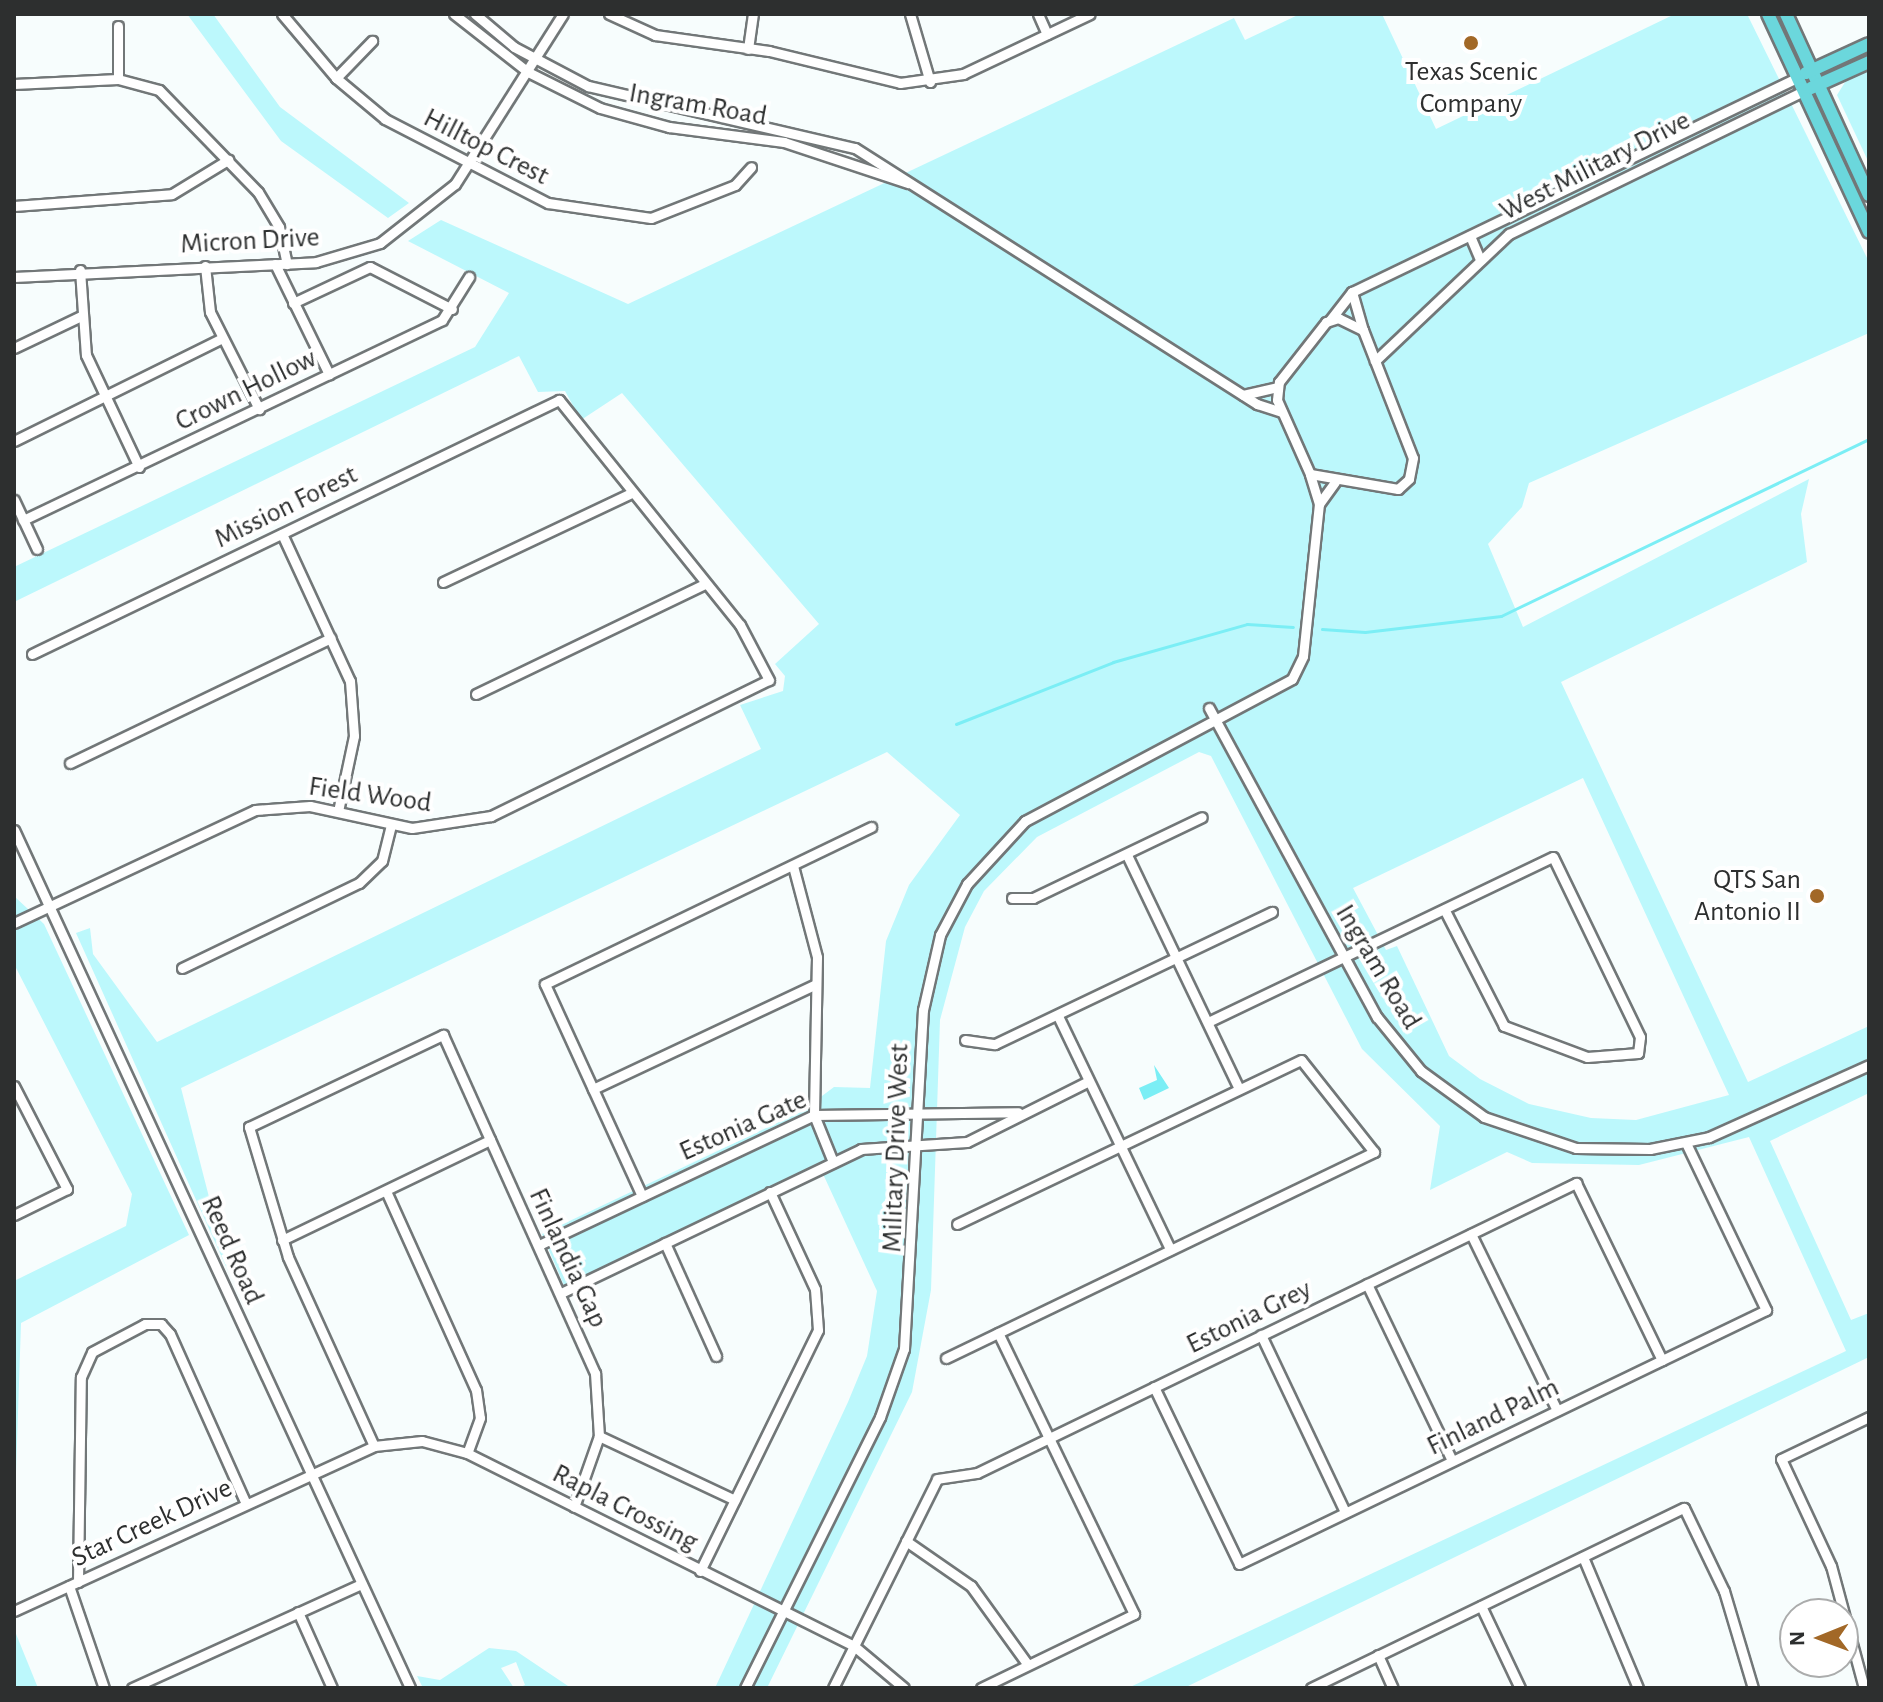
<!DOCTYPE html>
<style>
body{margin:0}
#map{position:relative;width:1883px;height:1702px;overflow:hidden;background:#f7fdfd;font-family:"Alegreya Sans",sans-serif}
div>[style]{position:absolute}
[style*='--x']{left:calc(var(--x)*1px);top:calc(var(--y)*1px);width:calc(var(--w)*1px);rotate:calc(var(--a)*1deg)}
.green>*{inset:0;background:#bcf8fc}
.water>*{inset:0;background:#7beef5}
.stream>*{height:3px;margin:-1.5px;padding:0 1.5px;transform-origin:1.5px;border-radius:1.5px;background:#7beef5}
.roads{filter:drop-shadow(2px 0 #727778) drop-shadow(-2px 0 #727778) drop-shadow(0 2px #727778) drop-shadow(0 -2px #727778)}
.minor>*{height:9px;margin:-4.5px;padding:0 4.5px;transform-origin:4.5px;border-radius:4.5px;background:#fff}
.major>*{height:12px;margin:-6px;padding:0 6px;transform-origin:6px;border-radius:6px;background:#6bd7dc}
.dots>*{width:22px;height:22px;translate:-50% -50%;box-sizing:border-box;border:4px solid #fff;border-radius:50%}
span{translate:-50% -50%;white-space:nowrap;text-align:center;line-height:1.15;-webkit-text-stroke:8px #fff;paint-order:stroke}
.poi-label{font-size:28px;color:#2d2f2f}
.right{translate:-100% -50%;text-align:right}
.street-label{font-size:28px;color:#2d2f2f}
.frame{position:absolute;inset:0;border:16px solid #2d2f2f;pointer-events:none}
.north{position:absolute;left:1779px;top:1598px;width:80px;height:80px;box-sizing:border-box;background:#fff;border:2px solid #abacac;border-radius:50%;rotate:269deg;font-size:22px;font-weight:700;line-height:32px;text-align:center;color:#2d2f2f}
.north::after{content:'';display:block;margin:auto;width:28px;height:36px;background:#a26827;clip-path:polygon(50% 0,100% 100%,50% 72%,0 100%)}
</style>
<div id="map">
<div class="green">
<i style="clip-path:polygon(187px 14px,213px 14px,280px 107px,409px 203px,388px 218px,281px 141px)"></i>
<i style="clip-path:polygon(evenodd,1300px 14px,1382px 14px,1436px 129px,1675px 14px,1747px 14px,1869px 262px,1869px 333px,1529px 483px,1522px 507px,1488px 544px,1523px 627px,1809px 479px,1801px 514px,1807px 562px,1561px 682px,1748px 1082px,1869px 1026px,1869px 1093px,1770px 1141px,1851px 1320px,1869px 1313px,1869px 1357px,1184px 1688px,1128px 1688px,1846px 1351px,1749px 1137px,1639px 1165px,1532px 1163px,1507px 1152px,1430px 1190px,1440px 1126px,1362px 1049px,1211px 756px,1199px 752px,1037px 837px,984px 891px,965px 927px,940px 1020px,931px 1290px,912px 1392px,767px 1688px,715px 1688px,848px 1402px,867px 1356px,877px 1291px,823px 1174px,569px 1297px,542px 1234px,802px 1111px,834px 1087px,870px 1088px,886px 941px,909px 885px,960px 815px,887px 752px,181px 1088px,228px 1271px,76px 933px,90px 928px,93px 954px,157px 1042px,761px 749px,740px 705px,783px 691px,785px 676px,775px 664px,819px 624px,622px 393px,581px 420px,565px 391px,538px 392px,519px 356px,14px 602px,14px 567px,475px 347px,509px 293px,408px 241px,441px 220px,628px 304px,1234px 18px,1245px 40px,1300px 14px,1583px 778px,1729px 1095px,1636px 1120px,1591px 1118px,1529px 1104px,1480px 1079px,1449px 1056px,1397px 946px,1386px 950px,1353px 888px,1583px 778px)"></i>
<i style="clip-path:polygon(1869px 69px,1869px 163px,1837px 95px,1847px 79px)"></i>
<i style="clip-path:polygon(14px 896px,44px 924px,189px 1235px,21px 1323px,14px 1533px,14px 1281px,126px 1226px,132px 1194px,14px 964px)"></i>
<i style="clip-path:polygon(14px 1629px,38px 1688px,14px 1688px)"></i>
<i style="clip-path:polygon(489px 1648px,516px 1651px,571px 1688px,518px 1688px,525px 1685px,516px 1662px,501px 1668px,514px 1688px,423px 1688px,417px 1676px,440px 1680px)"></i>
</div>
<div class="water">
<i style="clip-path:polygon(1154px 1065px,1169px 1088px,1144px 1100px,1139px 1088px,1157px 1080px)"></i>
</div>
<div class="stream">
<i style="--x:1322;--y:629;--w:43;--a:4"></i>
<i style="--x:1365;--y:632;--w:137;--a:-6.7"></i>
<i style="--x:1501;--y:616;--w:408;--a:-25.7"></i>
<i style="--x:956;--y:724;--w:169;--a:-21.5"></i>
<i style="--x:1113;--y:662;--w:139;--a:-15.8"></i>
<i style="--x:1247;--y:624;--w:46;--a:3.7"></i>
</div>
<div class="roads">
<div class="minor">
<i style="--x:282;--y:14;--w:84;--a:49.8"></i>
<i style="--x:336;--y:78;--w:64;--a:39.9"></i>
<i style="--x:385;--y:119;--w:183;--a:27.3"></i>
<i style="--x:548;--y:203;--w:104;--a:8.3"></i>
<i style="--x:651;--y:218;--w:90;--a:-21.4"></i>
<i style="--x:735;--y:185;--w:24;--a:-48"></i>
<i style="--x:454;--y:14;--w:94;--a:38.1"></i>
<i style="--x:528;--y:72;--w:80;--a:26.6"></i>
<i style="--x:600;--y:108;--w:72;--a:15.4"></i>
<i style="--x:669;--y:127;--w:116;--a:7.4"></i>
<i style="--x:784;--y:142;--w:131;--a:18.3"></i>
<i style="--x:475;--y:14;--w:51;--a:40.2"></i>
<i style="--x:514;--y:47;--w:84;--a:27.8"></i>
<i style="--x:588;--y:86;--w:274;--a:13.1"></i>
<i style="--x:855;--y:148;--w:477;--a:32.5"></i>
<i style="--x:1257;--y:404;--w:26;--a:18"></i>
<i style="--x:609;--y:14;--w:51;--a:24.5"></i>
<i style="--x:655;--y:35;--w:115;--a:8"></i>
<i style="--x:769;--y:51;--w:135;--a:13.7"></i>
<i style="--x:900;--y:83;--w:64;--a:-8.1"></i>
<i style="--x:963;--y:74;--w:140;--a:-25.3"></i>
<i style="--x:910;--y:14;--w:71;--a:73.6"></i>
<i style="--x:1038;--y:14;--w:22;--a:66"></i>
<i style="--x:118;--y:26;--w:53;--a:90"></i>
<i style="--x:748;--y:49;--w:35;--a:-82"></i>
<i style="--x:336;--y:78;--w:52;--a:-45.8"></i>
<i style="--x:14;--y:84;--w:104;--a:-2.8"></i>
<i style="--x:118;--y:79;--w:42;--a:15"></i>
<i style="--x:159;--y:90;--w:142;--a:45.9"></i>
<i style="--x:258;--y:192;--w:41;--a:59"></i>
<i style="--x:279;--y:227;--w:38;--a:78"></i>
<i style="--x:14;--y:206;--w:158;--a:-4.3"></i>
<i style="--x:172;--y:194;--w:66;--a:-31.3"></i>
<i style="--x:1470;--y:236;--w:26;--a:67"></i>
<i style="--x:275;--y:264;--w:123;--a:63.9"></i>
<i style="--x:205;--y:266;--w:46;--a:83.8"></i>
<i style="--x:210;--y:312;--w:109;--a:63.2"></i>
<i style="--x:80;--y:270;--w:85;--a:86"></i>
<i style="--x:86;--y:355;--w:124;--a:64.7"></i>
<i style="--x:14;--y:277;--w:302;--a:-2.8"></i>
<i style="--x:316;--y:262;--w:67;--a:-16.5"></i>
<i style="--x:380;--y:243;--w:95;--a:-38.2"></i>
<i style="--x:455;--y:184;--w:201;--a:-57.6"></i>
<i style="--x:1352;--y:292;--w:40;--a:74"></i>
<i style="--x:293;--y:303;--w:85;--a:-25.1"></i>
<i style="--x:370;--y:267;--w:92;--a:27.1"></i>
<i style="--x:1338;--y:318;--w:28;--a:26"></i>
<i style="--x:1363;--y:330;--w:137;--a:68.7"></i>
<i style="--x:1413;--y:458;--w:21;--a:101"></i>
<i style="--x:1409;--y:479;--w:15;--a:138"></i>
<i style="--x:1398;--y:489;--w:89;--a:-170.3"></i>
<i style="--x:1310;--y:474;--w:81;--a:-114"></i>
<i style="--x:1277;--y:400;--w:18;--a:-84"></i>
<i style="--x:1279;--y:382;--w:76;--a:-51.9"></i>
<i style="--x:1326;--y:322;--w:13;--a:-18"></i>
<i style="--x:1330;--y:320;--w:36;--a:-52"></i>
<i style="--x:1352;--y:292;--w:495;--a:-25.7"></i>
<i style="--x:14;--y:348;--w:74;--a:-25.5"></i>
<i style="--x:1375;--y:361;--w:185;--a:-43.5"></i>
<i style="--x:1509;--y:234;--w:328;--a:-25.9"></i>
<i style="--x:1243;--y:395;--w:35;--a:-13"></i>
<i style="--x:14;--y:441;--w:232;--a:-26.3"></i>
<i style="--x:14;--y:500;--w:54;--a:64.9"></i>
<i style="--x:1319;--y:504;--w:27;--a:-54"></i>
<i style="--x:23;--y:520;--w:464;--a:-25.5"></i>
<i style="--x:442;--y:320;--w:51;--a:-57.9"></i>
<i style="--x:282;--y:534;--w:162;--a:65.2"></i>
<i style="--x:350;--y:681;--w:55;--a:85.8"></i>
<i style="--x:354;--y:736;--w:77;--a:102"></i>
<i style="--x:443;--y:582;--w:208;--a:-25.3"></i>
<i style="--x:476;--y:694;--w:254;--a:-25.7"></i>
<i style="--x:1209;--y:708;--w:352;--a:61.5"></i>
<i style="--x:1377;--y:1017;--w:70;--a:50.8"></i>
<i style="--x:1421;--y:1071;--w:78;--a:36.1"></i>
<i style="--x:1484;--y:1117;--w:97;--a:18.6"></i>
<i style="--x:1576;--y:1148;--w:74;--a:0.8"></i>
<i style="--x:1650;--y:1149;--w:60;--a:-11.5"></i>
<i style="--x:1709;--y:1137;--w:175;--a:-24.2"></i>
<i style="--x:70;--y:763;--w:289;--a:-25.6"></i>
<i style="--x:14;--y:830;--w:945;--a:65.22"></i>
<i style="--x:1127;--y:855;--w:257;--a:64.4"></i>
<i style="--x:793;--y:866;--w:94;--a:75.2"></i>
<i style="--x:817;--y:957;--w:158;--a:91.1"></i>
<i style="--x:814;--y:1115;--w:51;--a:68"></i>
<i style="--x:1012;--y:898;--w:21;--a:0"></i>
<i style="--x:1033;--y:898;--w:187;--a:-25.6"></i>
<i style="--x:14;--y:923;--w:266;--a:-25.1"></i>
<i style="--x:255;--y:810;--w:55;--a:-4.2"></i>
<i style="--x:310;--y:806;--w:104;--a:12.2"></i>
<i style="--x:412;--y:828;--w:80;--a:-8.6"></i>
<i style="--x:491;--y:816;--w:309;--a:-26.1"></i>
<i style="--x:769;--y:680;--w:62;--a:-117.8"></i>
<i style="--x:740;--y:625;--w:289;--a:-128.8"></i>
<i style="--x:559;--y:400;--w:585;--a:154.27"></i>
<i style="--x:182;--y:968;--w:196;--a:-25.7"></i>
<i style="--x:359;--y:883;--w:32;--a:-44"></i>
<i style="--x:382;--y:861;--w:37;--a:-76"></i>
<i style="--x:1058;--y:1016;--w:259;--a:64.3"></i>
<i style="--x:1208;--y:1022;--w:382;--a:-25.6"></i>
<i style="--x:1553;--y:857;--w:200;--a:64.2"></i>
<i style="--x:1640;--y:1037;--w:16;--a:97"></i>
<i style="--x:1638;--y:1053;--w:51;--a:175.5"></i>
<i style="--x:1587;--y:1057;--w:89;--a:-159.5"></i>
<i style="--x:1504;--y:1026;--w:131;--a:-117.1"></i>
<i style="--x:965;--y:1040;--w:30;--a:8"></i>
<i style="--x:995;--y:1044;--w:307;--a:-25.5"></i>
<i style="--x:14;--y:1086;--w:116;--a:62.8"></i>
<i style="--x:67;--y:1189;--w:59;--a:153.9"></i>
<i style="--x:593;--y:1089;--w:246;--a:-25.2"></i>
<i style="--x:386;--y:1191;--w:218;--a:65.7"></i>
<i style="--x:476;--y:1390;--w:28;--a:82"></i>
<i style="--x:480;--y:1418;--w:37;--a:110"></i>
<i style="--x:642;--y:1196;--w:233;--a:-114.6"></i>
<i style="--x:545;--y:984;--w:362;--a:-25.7"></i>
<i style="--x:1471;--y:1234;--w:196;--a:64"></i>
<i style="--x:282;--y:1240;--w:231;--a:-25.7"></i>
<i style="--x:665;--y:1243;--w:124;--a:65.7"></i>
<i style="--x:539;--y:1245;--w:304;--a:-25.3"></i>
<i style="--x:814;--y:1115;--w:204;--a:-0.8"></i>
<i style="--x:1367;--y:1284;--w:196;--a:64.3"></i>
<i style="--x:561;--y:1293;--w:333;--a:-25.6"></i>
<i style="--x:861;--y:1149;--w:106;--a:-3.8"></i>
<i style="--x:967;--y:1142;--w:136;--a:-26.6"></i>
<i style="--x:1261;--y:1335;--w:196;--a:64.6"></i>
<i style="--x:946;--y:1358;--w:475;--a:-25.7"></i>
<i style="--x:1374;--y:1152;--w:117;--a:-128.4"></i>
<i style="--x:1301;--y:1060;--w:381;--a:154.5"></i>
<i style="--x:1154;--y:1387;--w:196;--a:64.3"></i>
<i style="--x:1239;--y:1564;--w:585;--a:-25.73"></i>
<i style="--x:1766;--y:1310;--w:185;--a:-115.6"></i>
<i style="--x:599;--y:1436;--w:150;--a:25.2"></i>
<i style="--x:374;--y:1446;--w:208;--a:-114.5"></i>
<i style="--x:288;--y:1257;--w:136;--a:-106.7"></i>
<i style="--x:249;--y:1127;--w:215;--a:-25.4"></i>
<i style="--x:443;--y:1035;--w:371;--a:65.8"></i>
<i style="--x:595;--y:1373;--w:63;--a:86.4"></i>
<i style="--x:599;--y:1436;--w:75;--a:109.4"></i>
<i style="--x:906;--y:1541;--w:79;--a:34.7"></i>
<i style="--x:971;--y:1586;--w:97;--a:54.2"></i>
<i style="--x:1583;--y:1557;--w:142;--a:67.2"></i>
<i style="--x:700;--y:1571;--w:268;--a:-63.9"></i>
<i style="--x:818;--y:1330;--w:41;--a:-94.2"></i>
<i style="--x:815;--y:1289;--w:107;--a:-114.9"></i>
<i style="--x:78;--y:1582;--w:205;--a:-89.2"></i>
<i style="--x:81;--y:1377;--w:27;--a:-66"></i>
<i style="--x:92;--y:1352;--w:60;--a:-27.8"></i>
<i style="--x:145;--y:1324;--w:16;--a:0"></i>
<i style="--x:161;--y:1324;--w:13;--a:48"></i>
<i style="--x:170;--y:1334;--w:186;--a:65.9"></i>
<i style="--x:69;--y:1586;--w:108;--a:71.1"></i>
<i style="--x:1481;--y:1606;--w:91;--a:64.6"></i>
<i style="--x:14;--y:1611;--w:396;--a:-24.6"></i>
<i style="--x:374;--y:1446;--w:48;--a:-5.9"></i>
<i style="--x:422;--y:1441;--w:47;--a:14.9"></i>
<i style="--x:467;--y:1453;--w:432;--a:26.5"></i>
<i style="--x:854;--y:1646;--w:65;--a:40"></i>
<i style="--x:298;--y:1612;--w:83;--a:65.9"></i>
<i style="--x:1378;--y:1655;--w:36;--a:66"></i>
<i style="--x:132;--y:1688;--w:252;--a:-24.4"></i>
<i style="--x:745;--y:1688;--w:303;--a:-63.5"></i>
<i style="--x:880;--y:1417;--w:72;--a:-70.6"></i>
<i style="--x:904;--y:1349;--w:340;--a:-86.8"></i>
<i style="--x:923;--y:1010;--w:77;--a:-77.2"></i>
<i style="--x:940;--y:935;--w:58;--a:-62.1"></i>
<i style="--x:967;--y:884;--w:86;--a:-47.4"></i>
<i style="--x:1025;--y:821;--w:302;--a:-28"></i>
<i style="--x:1292;--y:679;--w:25;--a:-64"></i>
<i style="--x:1303;--y:656;--w:153;--a:-84"></i>
<i style="--x:1319;--y:504;--w:31;--a:-107"></i>
<i style="--x:833;--y:1688;--w:233;--a:-63.5"></i>
<i style="--x:937;--y:1479;--w:40;--a:-8.5"></i>
<i style="--x:977;--y:1473;--w:666;--a:-25.83"></i>
<i style="--x:1576;--y:1183;--w:197;--a:64.1"></i>
<i style="--x:981;--y:1688;--w:170;--a:-25.8"></i>
<i style="--x:1134;--y:1614;--w:312;--a:-115.8"></i>
<i style="--x:1311;--y:1688;--w:414;--a:-25.8"></i>
<i style="--x:1684;--y:1508;--w:92;--a:64.3"></i>
<i style="--x:1724;--y:1591;--w:101;--a:73.4"></i>
<i style="--x:1864;--y:1688;--w:126;--a:-105.1"></i>
<i style="--x:1831;--y:1566;--w:118;--a:-115"></i>
<i style="--x:1781;--y:1459;--w:98;--a:-25.5"></i>
</div>
<div class="major">
<i style="--x:1768;--y:14;--w:240;--a:65.1"></i>
<i style="--x:1786;--y:14;--w:199;--a:65.4"></i>
<i style="--x:1806;--y:73;--w:69;--a:-24.7"></i>
<i style="--x:1811;--y:88;--w:64;--a:-24.1"></i>
</div>
</div>
<div class="dots">
<i style="left:1471px;top:43px;background:#a26827"></i>
<i style="left:1817px;top:896px;background:#a26827"></i>
</div>
<div class="poi-label">
<span style="left:1471px;top:88px">Texas Scenic<br>Company</span>
<span class="right" style="left:1801px;top:896px">QTS San<br>Antonio II</span>
</div>
<div class="street-label">
<span style="left:698px;top:105px;rotate:10deg">Ingram Road</span>
<span style="left:486px;top:147px;rotate:27deg">Hilltop Crest</span>
<span style="left:1595px;top:166px;rotate:-27deg">West Military Drive</span>
<span style="left:250px;top:241px;rotate:-3deg">Micron Drive</span>
<span style="left:246px;top:390px;rotate:-26deg">Crown Hollow</span>
<span style="left:286px;top:507px;rotate:-26deg">Mission Forest</span>
<span style="left:370px;top:795px;rotate:8deg">Field Wood</span>
<span style="left:1378px;top:967px;rotate:59deg">Ingram Road</span>
<span style="left:743px;top:1126px;rotate:-24deg">Estonia Gate</span>
<span style="left:896px;top:1148px;rotate:-88deg">Military Drive West</span>
<span style="left:232px;top:1250px;rotate:66deg">Reed Road</span>
<span style="left:568px;top:1258px;rotate:65deg">Finlandia Gap</span>
<span style="left:1249px;top:1317px;rotate:-26deg">Estonia Grey</span>
<span style="left:1493px;top:1417px;rotate:-26deg">Finland Palm</span>
<span style="left:625px;top:1508px;rotate:27deg">Rapla Crossing</span>
<span style="left:152px;top:1523px;rotate:-25deg">Star Creek Drive</span>
</div>
<div class="frame"></div>
<div class="north">N</div>
</div>
